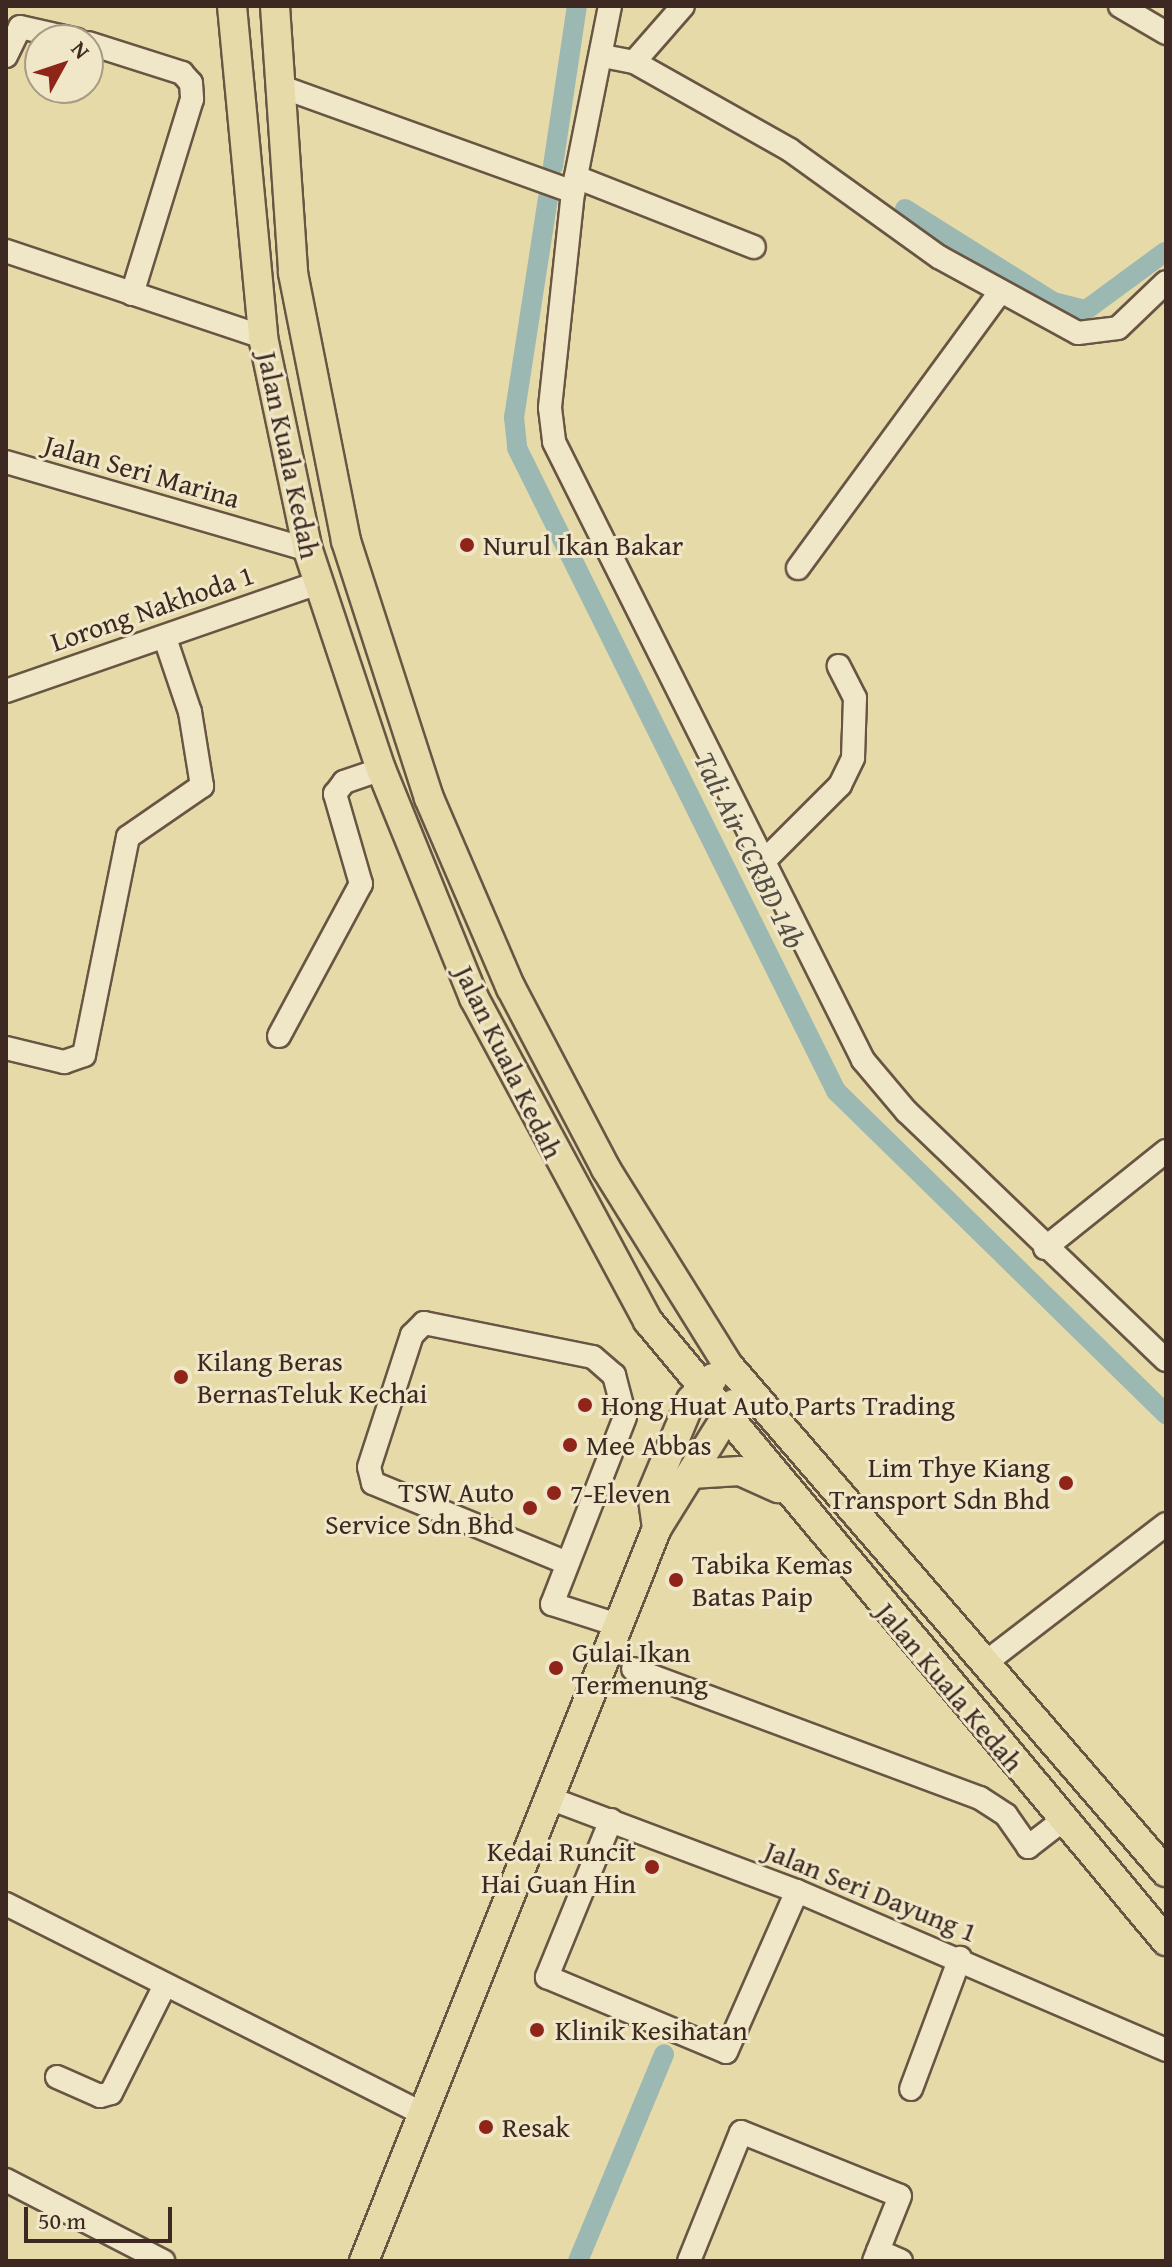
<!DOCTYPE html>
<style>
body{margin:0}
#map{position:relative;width:1172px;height:2267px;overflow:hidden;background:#e7daa9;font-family:"Gentium Book Plus",serif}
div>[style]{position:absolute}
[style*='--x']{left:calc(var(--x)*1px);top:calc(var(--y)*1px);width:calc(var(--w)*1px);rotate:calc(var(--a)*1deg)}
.canal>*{height:20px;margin:-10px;padding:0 10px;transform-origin:10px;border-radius:10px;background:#9bb8b3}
.roads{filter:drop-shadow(2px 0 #685544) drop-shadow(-2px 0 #685544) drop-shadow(0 2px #685544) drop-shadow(0 -2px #685544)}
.minor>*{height:22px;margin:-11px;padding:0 11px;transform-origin:11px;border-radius:11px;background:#efe7c7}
.major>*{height:28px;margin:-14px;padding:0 14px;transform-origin:14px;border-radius:14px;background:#e7daa9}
.dots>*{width:22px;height:22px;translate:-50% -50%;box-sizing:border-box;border:4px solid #efe7c7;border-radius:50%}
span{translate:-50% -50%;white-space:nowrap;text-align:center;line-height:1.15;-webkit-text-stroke:6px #efe7c7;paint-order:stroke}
.street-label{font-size:28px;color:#3d2922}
.poi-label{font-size:28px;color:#3d2922}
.left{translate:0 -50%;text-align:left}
.right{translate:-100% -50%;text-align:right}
.water-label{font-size:30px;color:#544d46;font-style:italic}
.frame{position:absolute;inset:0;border:8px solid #3d2922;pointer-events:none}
.north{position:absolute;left:24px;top:24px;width:80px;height:80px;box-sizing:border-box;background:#efe7c7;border:2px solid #a89b85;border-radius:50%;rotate:50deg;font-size:22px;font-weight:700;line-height:32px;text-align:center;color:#3d2922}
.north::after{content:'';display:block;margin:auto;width:28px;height:36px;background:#8f2418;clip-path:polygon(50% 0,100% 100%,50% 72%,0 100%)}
.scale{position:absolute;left:24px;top:2207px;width:148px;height:36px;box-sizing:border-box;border:4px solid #3d2922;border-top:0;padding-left:10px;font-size:24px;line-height:28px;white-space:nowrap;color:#3d2922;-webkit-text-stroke:6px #efe7c7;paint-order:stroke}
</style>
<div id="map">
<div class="canal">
<i style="--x:553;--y:166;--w:162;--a:-81.5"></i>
<i style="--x:548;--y:198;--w:222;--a:98.8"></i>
<i style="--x:514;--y:417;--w:31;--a:84"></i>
<i style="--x:517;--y:448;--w:718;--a:63.61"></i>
<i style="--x:836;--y:1091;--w:462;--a:44.4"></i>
<i style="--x:905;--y:209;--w:175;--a:32.1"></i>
<i style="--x:1053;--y:302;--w:34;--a:14"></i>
<i style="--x:1086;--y:310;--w:98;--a:-36.3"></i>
<i style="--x:578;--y:2261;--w:224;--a:-67.4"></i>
</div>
<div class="roads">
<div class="minor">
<i style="--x:610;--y:6;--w:190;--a:101.3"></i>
<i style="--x:573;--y:192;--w:217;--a:96.1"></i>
<i style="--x:550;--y:408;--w:34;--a:83"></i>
<i style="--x:554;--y:442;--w:691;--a:63.43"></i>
<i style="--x:863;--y:1060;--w:67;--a:49.9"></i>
<i style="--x:906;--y:1111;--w:360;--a:43.8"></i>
<i style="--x:1120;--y:6;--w:53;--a:30.4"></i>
<i style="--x:88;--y:43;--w:99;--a:17.7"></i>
<i style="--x:182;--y:73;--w:13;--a:48"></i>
<i style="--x:191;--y:83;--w:16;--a:86"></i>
<i style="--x:192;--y:99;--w:204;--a:107.1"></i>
<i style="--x:6;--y:56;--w:32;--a:-64"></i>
<i style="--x:20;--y:27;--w:58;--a:12.8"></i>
<i style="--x:603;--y:56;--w:32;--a:11"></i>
<i style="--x:634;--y:62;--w:179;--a:29.4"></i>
<i style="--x:790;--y:150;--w:183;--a:35.7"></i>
<i style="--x:939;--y:257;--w:158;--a:28.7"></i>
<i style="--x:1078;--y:333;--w:40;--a:-7.1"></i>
<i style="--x:1118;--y:328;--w:66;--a:-43.8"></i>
<i style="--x:634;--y:62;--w:74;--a:-48.8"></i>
<i style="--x:279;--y:86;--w:313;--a:19.8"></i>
<i style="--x:576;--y:177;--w:191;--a:21.5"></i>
<i style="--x:6;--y:251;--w:271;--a:18.5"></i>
<i style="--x:6;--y:462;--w:315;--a:16.2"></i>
<i style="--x:798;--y:568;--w:341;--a:-53.8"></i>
<i style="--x:6;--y:691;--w:330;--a:-19.1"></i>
<i style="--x:763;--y:862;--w:109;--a:-45"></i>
<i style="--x:840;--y:785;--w:30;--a:-64"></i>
<i style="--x:853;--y:758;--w:60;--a:-88.1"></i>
<i style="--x:855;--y:698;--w:36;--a:-117"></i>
<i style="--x:279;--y:1036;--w:173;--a:-61.7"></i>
<i style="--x:361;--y:884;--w:94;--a:-106.1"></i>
<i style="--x:335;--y:794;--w:15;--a:-53"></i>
<i style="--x:344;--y:782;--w:39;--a:-19"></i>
<i style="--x:6;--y:1048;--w:60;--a:13.6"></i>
<i style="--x:64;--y:1062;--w:21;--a:-19"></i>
<i style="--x:84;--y:1055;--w:222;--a:-78.6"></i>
<i style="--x:128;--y:837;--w:90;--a:-34.6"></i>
<i style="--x:202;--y:786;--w:75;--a:-99.2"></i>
<i style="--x:190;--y:712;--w:78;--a:-108.7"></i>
<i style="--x:1045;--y:1248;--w:155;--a:-38.7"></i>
<i style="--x:567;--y:1563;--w:210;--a:-157.6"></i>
<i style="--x:373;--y:1483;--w:16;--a:-104"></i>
<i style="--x:369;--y:1467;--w:139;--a:-72"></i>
<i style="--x:412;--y:1335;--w:17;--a:-45"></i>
<i style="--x:424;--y:1323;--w:172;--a:11.4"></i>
<i style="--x:593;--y:1357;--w:28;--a:41"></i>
<i style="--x:614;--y:1375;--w:43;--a:75.3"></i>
<i style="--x:625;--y:1417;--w:201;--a:111.3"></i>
<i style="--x:552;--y:1604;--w:69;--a:17.7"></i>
<i style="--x:985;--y:1663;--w:228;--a:-37.5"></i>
<i style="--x:633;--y:1669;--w:370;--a:20.4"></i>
<i style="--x:980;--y:1798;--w:31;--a:33"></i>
<i style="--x:1006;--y:1815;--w:39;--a:55"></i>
<i style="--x:1028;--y:1847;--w:44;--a:-37.6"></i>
<i style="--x:549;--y:1798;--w:265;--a:20.6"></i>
<i style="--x:797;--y:1891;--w:402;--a:23.3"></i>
<i style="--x:611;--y:1820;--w:170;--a:112.2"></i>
<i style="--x:547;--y:1977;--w:194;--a:22.7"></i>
<i style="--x:726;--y:2052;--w:176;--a:-66.2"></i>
<i style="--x:6;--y:1904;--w:467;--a:26.7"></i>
<i style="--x:57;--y:2077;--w:47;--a:23.8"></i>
<i style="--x:100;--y:2096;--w:11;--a:-15"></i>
<i style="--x:111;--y:2093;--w:119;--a:-63.4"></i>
<i style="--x:911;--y:2089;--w:140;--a:-69.5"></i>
<i style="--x:6;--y:2180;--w:177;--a:27.3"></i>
<i style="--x:689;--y:2261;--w:139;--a:-68"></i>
<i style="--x:741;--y:2132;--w:171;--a:21.9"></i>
<i style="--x:900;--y:2196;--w:59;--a:111.8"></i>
<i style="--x:874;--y:2261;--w:11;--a:-68"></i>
<i style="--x:878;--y:2251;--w:25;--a:23"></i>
</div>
<div class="major">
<i style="--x:232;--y:6;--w:332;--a:84.6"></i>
<i style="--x:263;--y:337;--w:218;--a:78.1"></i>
<i style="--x:308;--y:550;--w:231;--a:71.6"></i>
<i style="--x:381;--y:769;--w:247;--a:67.9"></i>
<i style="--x:474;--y:998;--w:367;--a:61.7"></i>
<i style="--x:648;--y:1321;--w:808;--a:50.12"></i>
<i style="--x:275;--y:6;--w:268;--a:86.1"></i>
<i style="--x:293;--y:273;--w:273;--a:78.8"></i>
<i style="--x:346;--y:541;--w:270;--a:72.1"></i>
<i style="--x:429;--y:798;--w:207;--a:66.7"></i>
<i style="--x:511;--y:988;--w:204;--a:62.3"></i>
<i style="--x:606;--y:1169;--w:231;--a:58.1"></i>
<i style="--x:728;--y:1365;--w:670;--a:49.18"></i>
<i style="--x:691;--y:1474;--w:49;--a:-3.5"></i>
<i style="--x:740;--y:1471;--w:42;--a:24.1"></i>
<i style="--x:657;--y:1528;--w:35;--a:-98"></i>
<i style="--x:652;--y:1493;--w:101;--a:-67.2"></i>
<i style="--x:691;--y:1400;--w:31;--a:-45"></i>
<i style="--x:364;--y:2261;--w:789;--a:-68.21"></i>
<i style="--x:657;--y:1528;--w:146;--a:-58.2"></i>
</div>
</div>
<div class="dots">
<i style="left:467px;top:545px;background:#8f2418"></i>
<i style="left:181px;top:1377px;background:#8f2418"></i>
<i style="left:585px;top:1405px;background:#8f2418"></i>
<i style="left:570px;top:1445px;background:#8f2418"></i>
<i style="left:1066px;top:1483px;background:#8f2418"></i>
<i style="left:554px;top:1493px;background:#8f2418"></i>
<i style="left:530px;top:1508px;background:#8f2418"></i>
<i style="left:676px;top:1580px;background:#8f2418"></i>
<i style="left:556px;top:1668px;background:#8f2418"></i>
<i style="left:652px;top:1867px;background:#8f2418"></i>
<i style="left:537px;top:2030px;background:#8f2418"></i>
<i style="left:486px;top:2127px;background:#8f2418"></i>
</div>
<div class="street-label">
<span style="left:289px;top:455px;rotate:78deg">Jalan Kuala Kedah</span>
<span style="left:142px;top:471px;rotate:16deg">Jalan Seri Marina</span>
<span style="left:152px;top:608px;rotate:-19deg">Lorong Nakhoda 1</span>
<span style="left:509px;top:1062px;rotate:64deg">Jalan Kuala Kedah</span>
<span style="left:950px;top:1687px;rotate:50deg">Jalan Kuala Kedah</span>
<span style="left:871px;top:1891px;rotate:22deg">Jalan Seri Dayung 1</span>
</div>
<div class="poi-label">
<span class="left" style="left:483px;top:545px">Nurul Ikan Bakar</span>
<span class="left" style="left:197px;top:1377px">Kilang Beras<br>BernasTeluk Kechai</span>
<span class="left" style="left:601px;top:1405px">Hong Huat Auto Parts Trading</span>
<span class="left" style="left:586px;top:1445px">Mee Abbas</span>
<span class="right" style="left:1050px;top:1483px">Lim Thye Kiang<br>Transport Sdn Bhd</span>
<span class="right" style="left:514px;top:1508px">TSW Auto<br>Service Sdn Bhd</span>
<span class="left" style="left:570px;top:1493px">7-Eleven</span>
<span class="left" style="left:692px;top:1580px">Tabika Kemas<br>Batas Paip</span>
<span class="left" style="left:572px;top:1668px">Gulai Ikan<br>Termenung</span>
<span class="right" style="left:636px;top:1867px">Kedai Runcit<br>Hai Guan Hin</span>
<span class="left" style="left:555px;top:2030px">Klinik Kesihatan</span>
<span class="left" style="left:502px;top:2127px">Resak</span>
</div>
<div class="water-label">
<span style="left:750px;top:850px;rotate:64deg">Tali Air CCRBD 14b</span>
</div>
<div class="frame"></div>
<div class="north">N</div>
<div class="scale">50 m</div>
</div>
